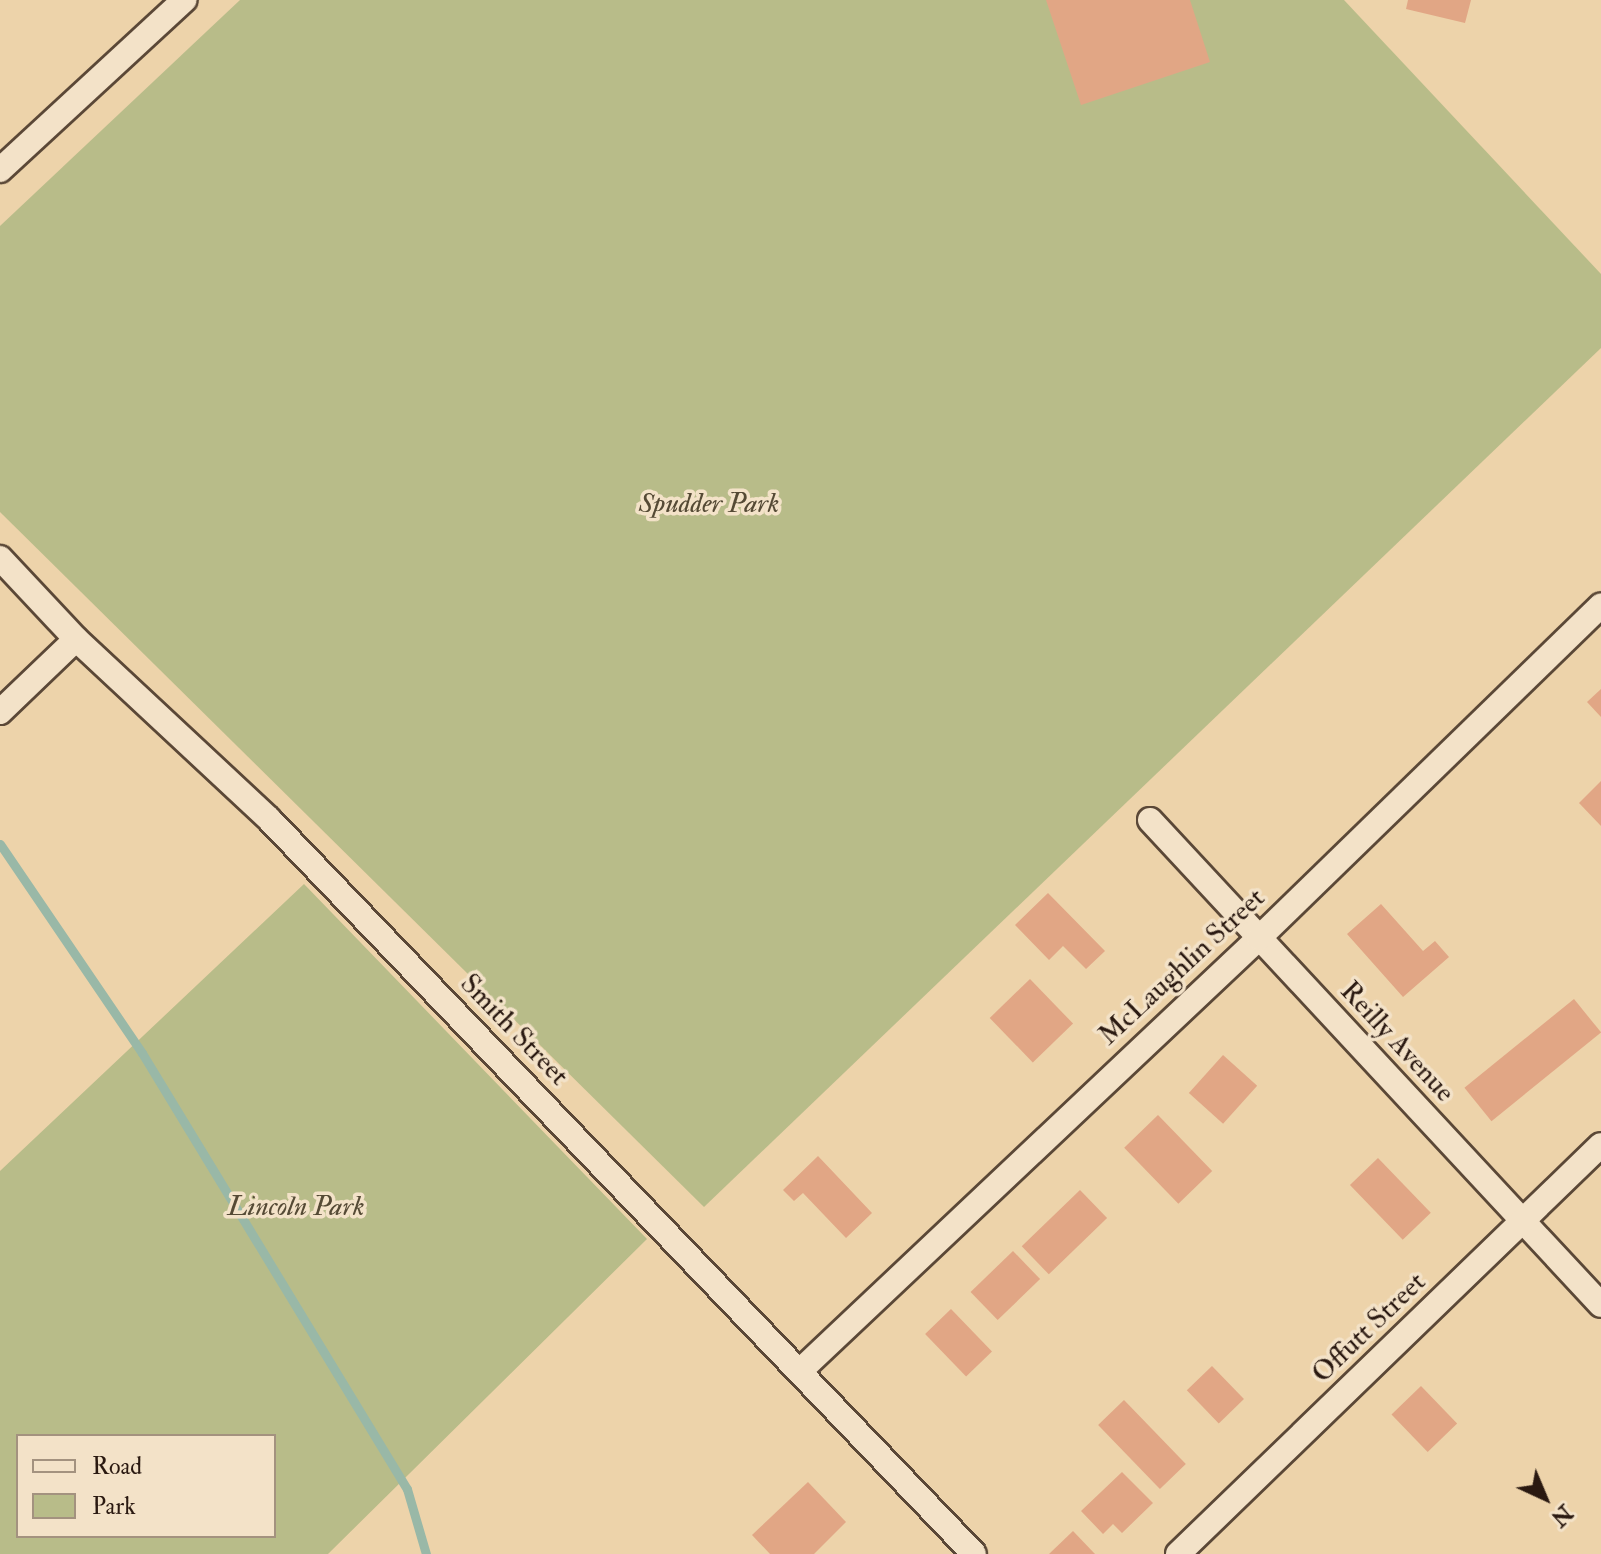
<!DOCTYPE html>
<style>
body{margin:0}
#map{position:relative;width:1601px;height:1554px;overflow:hidden;background:#edd3aa;font-family:"IM FELL Double Pica",serif}
div>[style]{position:absolute}
[style*='--x']{left:calc(var(--x)*1px);top:calc(var(--y)*1px);width:calc(var(--w)*1px);rotate:calc(var(--a)*1deg)}
.green>*{inset:0;background:#b8bc89}
.stream>*{height:9px;margin:-4.5px;padding:0 4.5px;transform-origin:4.5px;border-radius:4.5px;background:#99b8a7}
.building>*{inset:0;background:#e1a685;transform-origin:0 0}
.roads{filter:drop-shadow(2px 0 #5b4837) drop-shadow(-2px 0 #5b4837) drop-shadow(0 2px #5b4837) drop-shadow(0 -2px #5b4837)}
.minor>*{height:24px;margin:-12px;padding:0 12px;transform-origin:12px;border-radius:12px;background:#f3e2c8}
span{translate:-50% -50%;white-space:nowrap;text-align:center;line-height:1.15;-webkit-text-stroke:7px #f3e2c8;paint-order:stroke}
.park-label{font-size:28px;color:#554a35;font-style:italic}
.street-label{font-size:28px;color:#2a1911}
.legend{position:absolute;left:16px;top:1434px;width:260px;height:104px;box-sizing:border-box;background:#f3e2c8;border:2px solid #a3927f;margin:0;padding:10px 14px;list-style:none;font-size:24px;color:#2a1911}
.legend li{display:flex;align-items:center;gap:16px;height:40px}
.legend b{width:40px;border:2px solid #a3927f}
.north{position:absolute;left:1505px;top:1458px;width:80px;height:80px;-webkit-text-stroke:6px #f3e2c8;paint-order:stroke;rotate:136deg;font-size:22px;font-weight:700;line-height:32px;text-align:center;color:#2a1911}
.north::after{content:'';display:block;margin:auto;width:28px;height:36px;background:#2a1911;clip-path:polygon(50% 0,100% 100%,50% 72%,0 100%)}
</style>
<div id="map">
<div class="green">
<i style="clip-path:polygon(240px 0,1344px 0,1601px 274px,1601px 348px,704px 1207px,0 512px,0 226px)"></i>
<i style="clip-path:polygon(evenodd,304px 884px,647px 1239px,328px 1554px,0 1554px,0 1171px,304px 884px,18px 1436px,274px 1436px,274px 1536px,18px 1536px,18px 1436px)"></i>
</div>
<div class="stream">
<i style="--x:0;--y:844;--w:253;--a:55.8"></i>
<i style="--x:142;--y:1053;--w:510;--a:58.71"></i>
<i style="--x:407;--y:1489;--w:68;--a:73.7"></i>
</div>
<div class="building">
<i style="clip-path:polygon(1046px 0,1190px 0,1210px 62px,1081px 105px)"></i>
<i style="clip-path:polygon(1408px 0,1471px 0,1465px 23px,1406px 9px)"></i>
<i style="clip-path:polygon(1601px 689px,1601px 717px,1587px 702px)"></i>
<i style="clip-path:polygon(1601px 781px,1601px 826px,1579px 803px)"></i>
<i style="clip-path:polygon(1048px 893px,1105px 951px,1086px 969px,1063px 946px,1049px 960px,1015px 925px)"></i>
<i style="clip-path:polygon(1381px 904px,1423px 951px,1435px 941px,1449px 957px,1403px 997px,1347px 934px)"></i>
<i style="left:1030px;top:979px;width:62px;height:56px;rotate:46deg"></i>
<i style="left:1574px;top:999px;width:43px;height:141px;rotate:51deg"></i>
<i style="left:1223px;top:1055px;width:46px;height:51px;rotate:42deg"></i>
<i style="left:1158px;top:1115px;width:78px;height:47px;rotate:46deg"></i>
<i style="clip-path:polygon(818px 1156px,872px 1213px,846px 1238px,803px 1193px,794px 1201px,783px 1190px)"></i>
<i style="left:1378px;top:1158px;width:76px;height:39px;rotate:46deg"></i>
<i style="left:1080px;top:1190px;width:39px;height:81px;rotate:46deg"></i>
<i style="left:1013px;top:1251px;width:39px;height:59px;rotate:46deg"></i>
<i style="left:951px;top:1309px;width:59px;height:36px;rotate:46deg"></i>
<i style="left:1212px;top:1366px;width:46px;height:35px;rotate:46deg"></i>
<i style="left:1421px;top:1386px;width:52px;height:41px;rotate:46deg"></i>
<i style="left:1124px;top:1400px;width:89px;height:36px;rotate:46deg"></i>
<i style="clip-path:polygon(1122px 1472px,1153px 1503px,1122px 1533px,1113px 1524px,1103px 1534px,1081px 1511px)"></i>
<i style="clip-path:polygon(808px 1482px,846px 1522px,814px 1554px,770px 1554px,752px 1535px)"></i>
<i style="clip-path:polygon(1073px 1531px,1095px 1554px,1049px 1554px)"></i>
</div>
<div class="roads">
<div class="minor">
<i style="--x:0;--y:170;--w:251;--a:-42.7"></i>
<i style="--x:0;--y:558;--w:111;--a:46.8"></i>
<i style="--x:76;--y:639;--w:264;--a:43"></i>
<i style="--x:269;--y:819;--w:1018;--a:46.19"></i>
<i style="--x:0;--y:712;--w:105;--a:-43.8"></i>
<i style="--x:1150;--y:820;--w:662;--a:47.08"></i>
<i style="--x:801;--y:1370;--w:630;--a:-43.33"></i>
<i style="--x:1259;--y:938;--w:477;--a:-44.2"></i>
<i style="--x:1178;--y:1554;--w:588;--a:-44.04"></i>
</div>
</div>
<div class="park-label">
<span style="left:709px;top:504px">Spudder Park</span>
<span style="left:296px;top:1207px">Lincoln Park</span>
</div>
<div class="street-label">
<span style="left:1182px;top:967px;rotate:-43deg">McLaughlin Street</span>
<span style="left:514px;top:1030px;rotate:46deg">Smith Street</span>
<span style="left:1397px;top:1042px;rotate:47deg">Reilly Avenue</span>
<span style="left:1369px;top:1328px;rotate:-44deg">Offutt Street</span>
</div>
<ul class="legend">
<li><b style="height:10px;background:#f3e2c8"></b>Road</li>
<li><b style="height:22px;background:#b8bc89"></b>Park</li>
</ul>
<div class="north">N</div>
</div>
